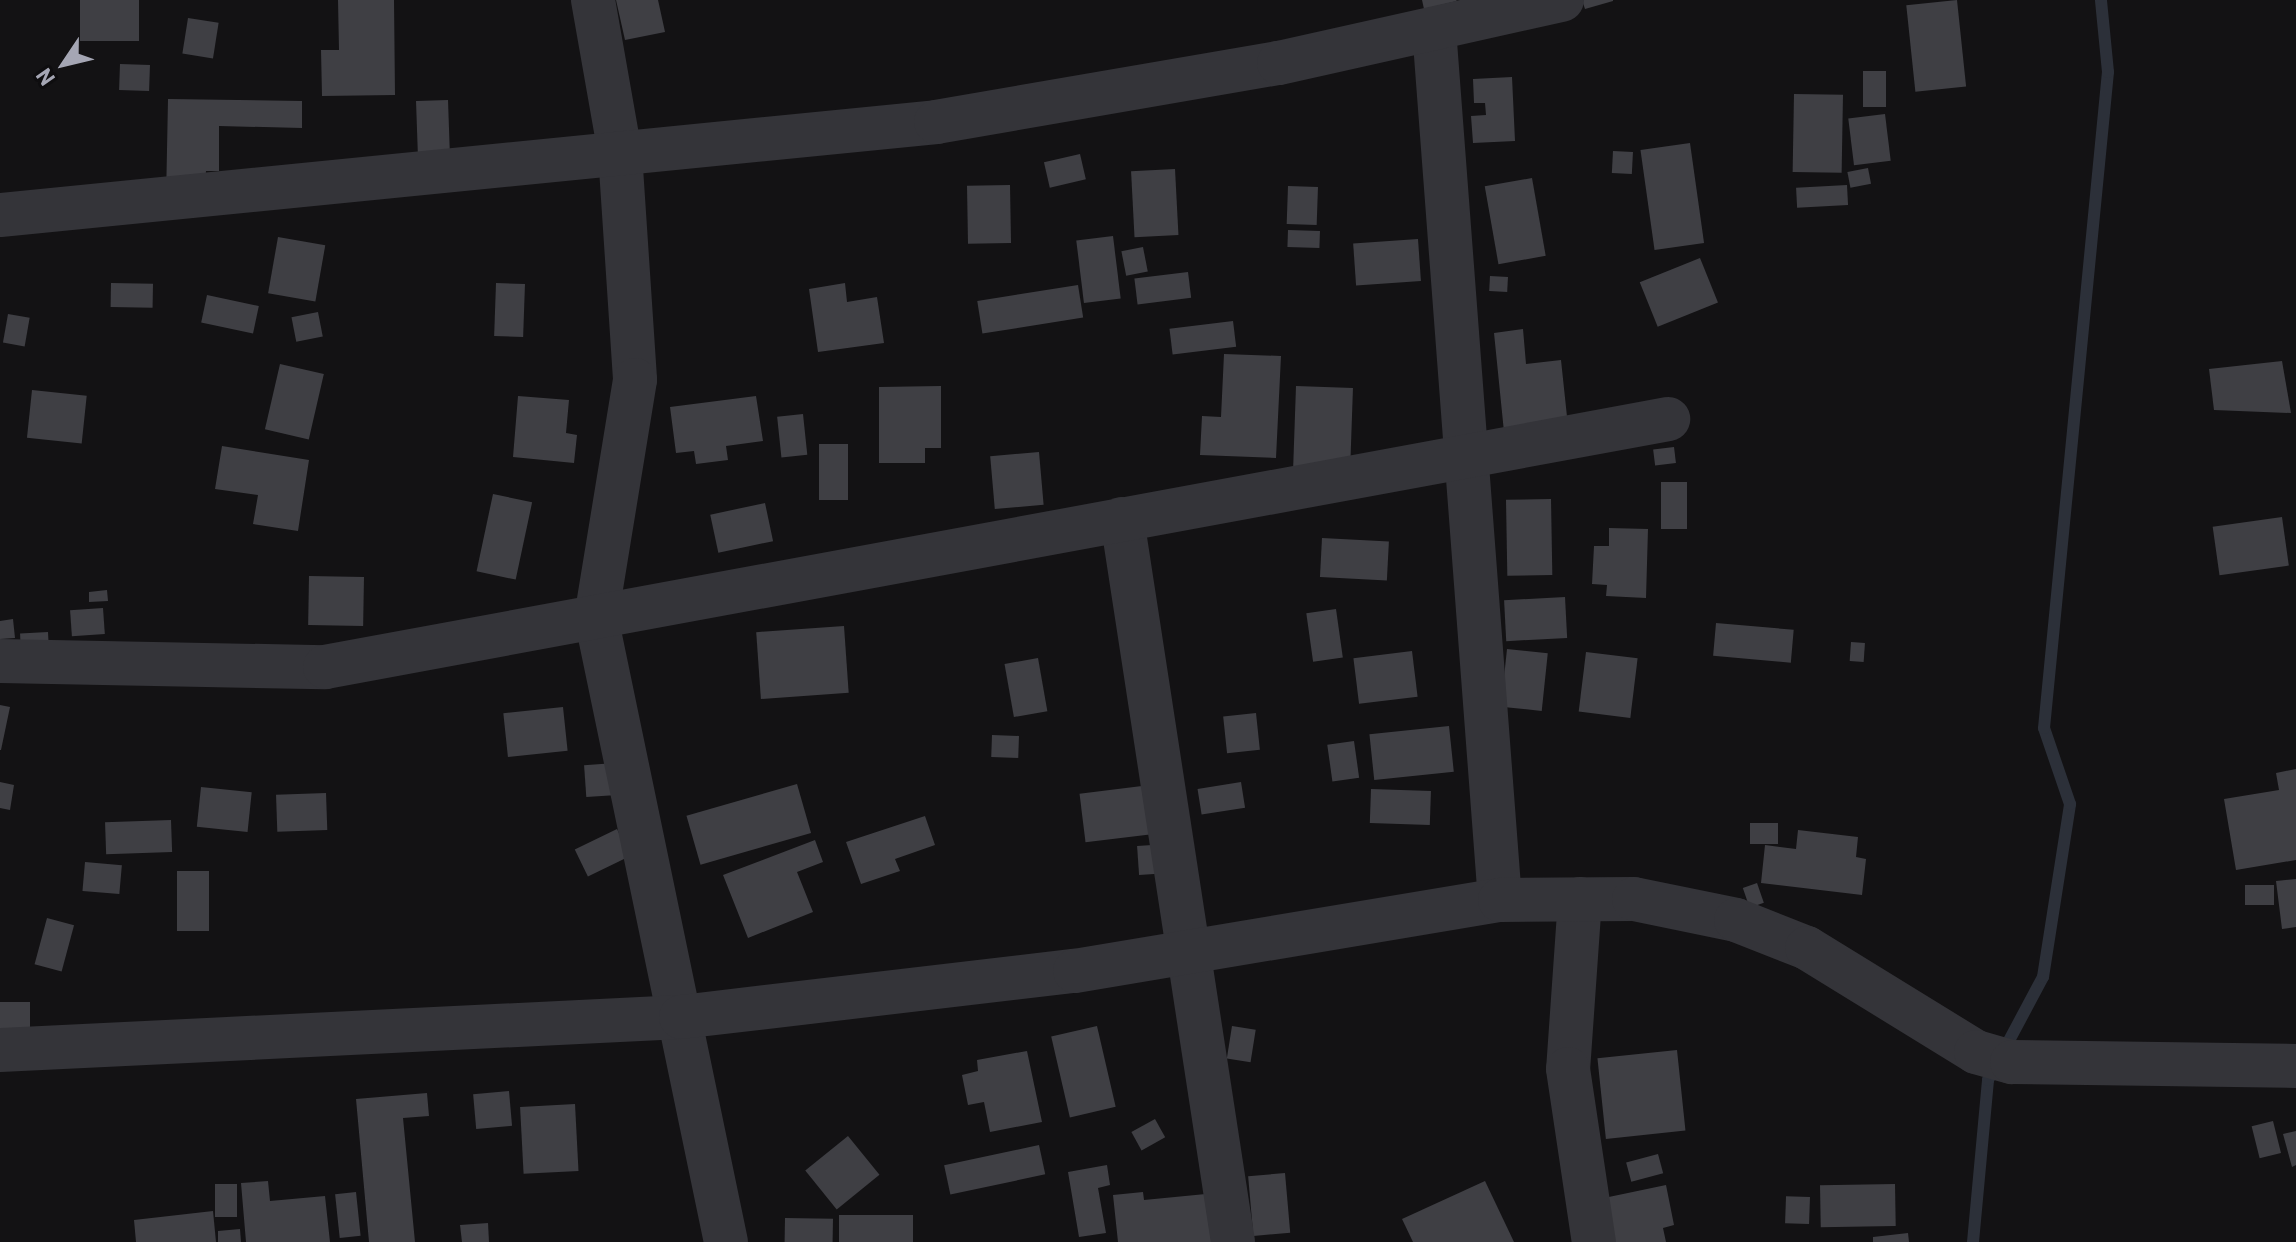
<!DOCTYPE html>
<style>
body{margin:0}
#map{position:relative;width:2296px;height:1242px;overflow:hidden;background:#131214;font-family:Barlow,sans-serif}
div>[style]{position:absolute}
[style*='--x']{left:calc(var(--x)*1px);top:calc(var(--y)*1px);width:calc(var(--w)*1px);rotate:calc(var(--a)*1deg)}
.stream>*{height:12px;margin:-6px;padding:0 6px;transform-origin:6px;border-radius:6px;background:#2c3039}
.building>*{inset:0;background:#3f3f44;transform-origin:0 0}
.minor>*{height:44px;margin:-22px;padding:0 22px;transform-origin:22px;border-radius:22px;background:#343439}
span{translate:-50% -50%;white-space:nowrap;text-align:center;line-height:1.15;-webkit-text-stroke:6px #0e0d0f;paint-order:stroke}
.north{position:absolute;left:24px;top:24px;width:80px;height:80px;-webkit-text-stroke:6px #0e0d0f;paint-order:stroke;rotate:235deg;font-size:22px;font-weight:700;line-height:32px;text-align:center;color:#a5a6b4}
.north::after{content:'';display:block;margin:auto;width:28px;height:36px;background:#a5a6b4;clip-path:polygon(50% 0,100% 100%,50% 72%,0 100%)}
</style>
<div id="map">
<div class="stream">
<i style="--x:1973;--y:1242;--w:163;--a:-84.7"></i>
<i style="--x:1988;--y:1080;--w:117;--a:-61.9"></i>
<i style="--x:2043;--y:977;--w:175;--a:-81.1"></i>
<i style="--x:2070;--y:804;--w:80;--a:-108.9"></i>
<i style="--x:2044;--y:728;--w:659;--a:-84.43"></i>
<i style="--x:2108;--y:72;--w:72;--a:-95.6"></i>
</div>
<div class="building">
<i style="left:80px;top:0;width:59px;height:41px"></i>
<i style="clip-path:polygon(338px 0,394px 0,395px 95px,322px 96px,321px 50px,339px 50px)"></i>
<i style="clip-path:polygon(616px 0,658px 0,665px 32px,625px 40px)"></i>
<i style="clip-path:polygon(1422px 0,1456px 0,1457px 1px,1424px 9px)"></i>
<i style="clip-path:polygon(1582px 0,1613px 0,1613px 1px,1585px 9px)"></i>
<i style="left:1957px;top:0;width:87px;height:51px;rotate:84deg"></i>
<i style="left:188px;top:18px;width:31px;height:36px;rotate:9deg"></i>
<i style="left:120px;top:64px;width:30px;height:26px;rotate:2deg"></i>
<i style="left:1863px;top:71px;width:23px;height:36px"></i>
<i style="clip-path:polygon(1512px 77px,1515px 141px,1473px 143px,1471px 116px,1486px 115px,1485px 103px,1474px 103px,1473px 79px)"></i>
<i style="left:1794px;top:94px;width:49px;height:78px;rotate:1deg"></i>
<i style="clip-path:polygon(168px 99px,302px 101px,302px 128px,219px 126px,219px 171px,206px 171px,204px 200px,166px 200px)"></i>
<i style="left:448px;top:100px;width:63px;height:32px;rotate:88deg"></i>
<i style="left:1885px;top:114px;width:47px;height:37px;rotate:83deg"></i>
<i style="left:1690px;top:143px;width:101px;height:50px;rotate:82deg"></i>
<i style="left:1613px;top:151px;width:20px;height:22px;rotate:3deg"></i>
<i style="left:1080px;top:154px;width:26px;height:37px;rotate:77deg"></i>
<i style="left:1868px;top:168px;width:16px;height:21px;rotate:79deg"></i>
<i style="left:1175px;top:169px;width:66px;height:44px;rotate:87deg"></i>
<i style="left:1532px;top:178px;width:79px;height:48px;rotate:80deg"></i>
<i style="left:1010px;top:185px;width:58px;height:43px;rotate:89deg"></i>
<i style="left:1847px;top:185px;width:20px;height:51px;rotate:87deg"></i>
<i style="left:1288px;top:186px;width:30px;height:38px;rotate:2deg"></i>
<i style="left:1288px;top:230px;width:32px;height:17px;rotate:2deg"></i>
<i style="left:1113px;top:236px;width:63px;height:37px;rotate:83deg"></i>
<i style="left:278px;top:237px;width:48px;height:57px;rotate:10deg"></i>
<i style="left:1418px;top:239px;width:42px;height:65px;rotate:86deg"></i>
<i style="left:1143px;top:247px;width:25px;height:22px;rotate:79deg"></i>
<i style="left:1700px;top:258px;width:48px;height:65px;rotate:68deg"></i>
<i style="left:1188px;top:272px;width:26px;height:54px;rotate:83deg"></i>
<i style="left:1490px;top:276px;width:18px;height:15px;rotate:3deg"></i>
<i style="left:111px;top:283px;width:42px;height:24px;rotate:1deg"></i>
<i style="left:496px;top:283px;width:29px;height:53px;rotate:2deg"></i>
<i style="clip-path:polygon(845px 283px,847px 302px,877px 297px,884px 343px,818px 352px,809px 289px)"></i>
<i style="left:1078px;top:285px;width:33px;height:102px;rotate:81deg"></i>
<i style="left:207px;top:295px;width:53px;height:28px;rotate:12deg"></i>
<i style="left:318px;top:312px;width:25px;height:27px;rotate:79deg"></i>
<i style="left:8px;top:314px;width:22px;height:29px;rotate:10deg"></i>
<i style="left:1233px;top:321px;width:26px;height:64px;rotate:83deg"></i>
<i style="clip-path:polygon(1523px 329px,1526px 364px,1561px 360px,1568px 426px,1504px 432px,1494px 333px)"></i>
<i style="clip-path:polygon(1224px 354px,1281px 356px,1276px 458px,1200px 455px,1202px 416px,1221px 417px)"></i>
<i style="clip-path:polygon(2282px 361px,2291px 413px,2214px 410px,2209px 369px)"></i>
<i style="left:280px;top:364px;width:45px;height:67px;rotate:13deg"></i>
<i style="clip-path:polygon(941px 386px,941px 448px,925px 448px,925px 463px,879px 463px,879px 387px)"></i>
<i style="left:1296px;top:386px;width:57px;height:81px;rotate:2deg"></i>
<i style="left:32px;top:390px;width:55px;height:48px;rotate:6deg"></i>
<i style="clip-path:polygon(518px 396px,569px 400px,566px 433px,577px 435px,574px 463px,513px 457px)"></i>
<i style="clip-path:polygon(756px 396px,763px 441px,726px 446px,728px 460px,696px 464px,694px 451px,676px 453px,670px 407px)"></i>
<i style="left:803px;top:414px;width:41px;height:26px;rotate:84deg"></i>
<i style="left:819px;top:444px;width:29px;height:56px"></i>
<i style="clip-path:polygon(222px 446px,309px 460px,298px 531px,253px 524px,258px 495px,215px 489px)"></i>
<i style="left:1674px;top:447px;width:16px;height:21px;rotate:83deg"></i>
<i style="left:1039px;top:452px;width:53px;height:49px;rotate:85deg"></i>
<i style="left:1661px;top:482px;width:26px;height:47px"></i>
<i style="left:493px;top:494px;width:40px;height:79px;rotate:12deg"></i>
<i style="left:1551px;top:499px;width:76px;height:45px;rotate:89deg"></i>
<i style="left:765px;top:503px;width:39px;height:56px;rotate:78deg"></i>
<i style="left:2282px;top:517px;width:49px;height:70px;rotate:82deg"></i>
<i style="clip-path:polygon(1609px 528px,1648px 529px,1646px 598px,1606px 596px,1607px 585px,1592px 584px,1594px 546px,1609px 546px)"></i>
<i style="left:1322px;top:538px;width:67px;height:39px;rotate:3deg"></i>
<i style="left:309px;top:576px;width:55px;height:49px;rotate:1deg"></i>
<i style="clip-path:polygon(107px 590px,108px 601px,89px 602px,89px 592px)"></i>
<i style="left:1565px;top:597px;width:41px;height:61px;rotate:87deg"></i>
<i style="left:103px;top:608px;width:26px;height:33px;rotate:86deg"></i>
<i style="left:1336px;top:609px;width:49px;height:30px;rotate:82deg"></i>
<i style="clip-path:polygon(13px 619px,15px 638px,0 639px,0 621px)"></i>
<i style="left:1716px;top:623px;width:78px;height:33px;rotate:5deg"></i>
<i style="left:844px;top:626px;width:67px;height:88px;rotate:86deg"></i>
<i style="left:48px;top:632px;width:19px;height:28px;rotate:87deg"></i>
<i style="left:1851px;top:642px;width:14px;height:19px;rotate:4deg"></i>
<i style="left:1507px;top:649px;width:41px;height:58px;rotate:6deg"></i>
<i style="left:1412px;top:651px;width:46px;height:59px;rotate:83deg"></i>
<i style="left:1586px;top:652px;width:52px;height:60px;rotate:7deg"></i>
<i style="left:1038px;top:658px;width:54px;height:34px;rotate:80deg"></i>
<i style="clip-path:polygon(0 705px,10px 707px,1px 750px,0 750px)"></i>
<i style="left:563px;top:707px;width:44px;height:60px;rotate:84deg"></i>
<i style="left:1256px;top:713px;width:37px;height:33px;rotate:84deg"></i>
<i style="left:1449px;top:726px;width:46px;height:80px;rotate:84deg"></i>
<i style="left:992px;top:735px;width:27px;height:22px;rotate:2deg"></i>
<i style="left:1354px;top:741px;width:37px;height:27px;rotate:82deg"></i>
<i style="left:615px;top:763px;width:32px;height:31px;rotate:86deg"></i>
<i style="clip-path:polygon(2296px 769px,2296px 860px,2236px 870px,2224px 799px,2279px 790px,2276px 773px)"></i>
<i style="clip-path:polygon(0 782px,14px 785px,10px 810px,0 808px)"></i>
<i style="left:1241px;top:782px;width:26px;height:44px;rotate:81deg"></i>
<i style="left:797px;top:784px;width:51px;height:115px;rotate:74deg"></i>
<i style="left:1150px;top:785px;width:49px;height:71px;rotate:83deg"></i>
<i style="left:201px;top:787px;width:51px;height:40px;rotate:6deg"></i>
<i style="left:1371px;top:789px;width:60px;height:34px;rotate:2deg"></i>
<i style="left:326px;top:793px;width:37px;height:50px;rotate:88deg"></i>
<i style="clip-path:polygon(925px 816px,935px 845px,895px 859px,900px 871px,861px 884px,846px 842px)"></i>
<i style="left:171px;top:820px;width:32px;height:66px;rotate:88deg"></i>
<i style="left:1750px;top:823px;width:28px;height:21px"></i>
<i style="left:617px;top:829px;width:30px;height:47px;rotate:64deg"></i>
<i style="clip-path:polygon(1798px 830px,1858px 837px,1856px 857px,1866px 859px,1862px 895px,1761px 883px,1765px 845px,1796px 849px)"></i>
<i style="clip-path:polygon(815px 840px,823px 862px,797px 872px,813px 912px,748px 938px,723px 875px)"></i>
<i style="left:1167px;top:844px;width:29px;height:30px;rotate:86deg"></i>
<i style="left:85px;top:862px;width:37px;height:29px;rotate:5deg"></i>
<i style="left:177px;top:871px;width:32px;height:60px"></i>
<i style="clip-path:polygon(2296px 879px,2296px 927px,2282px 929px,2276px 881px)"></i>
<i style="left:1757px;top:883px;width:21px;height:15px;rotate:71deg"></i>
<i style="left:2245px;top:885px;width:29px;height:20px"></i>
<i style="left:47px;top:918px;width:28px;height:48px;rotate:15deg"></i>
<i style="left:0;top:1002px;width:30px;height:50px"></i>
<i style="left:1097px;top:1026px;width:83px;height:47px;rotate:77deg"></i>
<i style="left:1232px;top:1026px;width:24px;height:33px;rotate:9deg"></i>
<i style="left:1677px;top:1050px;width:81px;height:80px;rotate:84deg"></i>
<i style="clip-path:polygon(1027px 1051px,1042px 1122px,990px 1132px,984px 1102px,968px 1105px,962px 1075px,978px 1071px,977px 1060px)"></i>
<i style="left:509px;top:1091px;width:35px;height:36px;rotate:85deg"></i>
<i style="clip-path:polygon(427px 1093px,429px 1116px,403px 1118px,415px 1242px,369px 1242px,356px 1099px)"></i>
<i style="left:575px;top:1104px;width:67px;height:55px;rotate:87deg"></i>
<i style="left:1155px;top:1119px;width:21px;height:27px;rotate:61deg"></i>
<i style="left:2273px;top:1121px;width:33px;height:22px;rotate:76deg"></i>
<i style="clip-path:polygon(2296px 1131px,2296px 1165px,2292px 1167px,2283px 1134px)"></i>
<i style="left:848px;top:1136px;width:50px;height:55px;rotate:51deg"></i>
<i style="left:1039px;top:1145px;width:30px;height:97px;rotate:78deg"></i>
<i style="left:1658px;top:1154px;width:20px;height:33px;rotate:75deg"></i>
<i style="clip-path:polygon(1107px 1165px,1110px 1185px,1098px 1188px,1106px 1233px,1079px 1237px,1068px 1172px)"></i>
<i style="left:1285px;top:1173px;width:60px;height:37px;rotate:85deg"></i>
<i style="clip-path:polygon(268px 1181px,270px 1201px,325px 1196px,330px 1242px,246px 1242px,241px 1183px)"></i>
<i style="clip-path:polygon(1485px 1181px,1514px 1242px,1413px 1242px,1402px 1219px)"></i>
<i style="left:237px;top:1184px;width:33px;height:22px;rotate:90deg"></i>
<i style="left:1895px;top:1184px;width:42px;height:75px;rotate:89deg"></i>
<i style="clip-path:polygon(1666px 1185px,1674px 1225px,1663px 1228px,1666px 1242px,1613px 1242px,1604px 1198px)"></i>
<i style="left:356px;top:1192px;width:44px;height:21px;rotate:84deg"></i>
<i style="clip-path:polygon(1143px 1192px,1144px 1200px,1216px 1193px,1221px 1242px,1118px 1242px,1113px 1195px)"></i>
<i style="left:1810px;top:1197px;width:27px;height:24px;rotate:92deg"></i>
<i style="clip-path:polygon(213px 1211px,216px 1242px,136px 1242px,134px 1220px)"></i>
<i style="left:839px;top:1215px;width:74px;height:27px"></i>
<i style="left:785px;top:1218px;width:48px;height:24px;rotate:1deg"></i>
<i style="clip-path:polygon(488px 1223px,489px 1242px,462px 1242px,460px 1225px)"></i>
<i style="clip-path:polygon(240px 1229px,241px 1242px,218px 1242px,218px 1231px)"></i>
<i style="clip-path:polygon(1908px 1233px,1909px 1242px,1873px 1242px,1873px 1237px)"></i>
</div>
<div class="minor">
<i style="--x:593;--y:0;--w:155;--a:80"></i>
<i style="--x:620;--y:153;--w:227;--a:86.2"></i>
<i style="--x:635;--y:380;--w:240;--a:99.3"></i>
<i style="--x:596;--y:617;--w:638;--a:78.25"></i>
<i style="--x:1434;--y:29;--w:873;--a:85.67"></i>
<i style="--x:0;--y:215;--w:941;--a:-5.67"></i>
<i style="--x:936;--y:122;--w:348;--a:-9.8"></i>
<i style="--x:1279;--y:63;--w:290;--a:-12.6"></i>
<i style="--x:1122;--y:519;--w:731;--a:81.27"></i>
<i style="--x:0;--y:661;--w:325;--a:1.1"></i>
<i style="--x:325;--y:667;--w:1366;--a:-10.46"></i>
<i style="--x:1580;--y:899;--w:170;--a:94"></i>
<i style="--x:1568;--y:1069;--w:175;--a:81.5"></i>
<i style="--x:0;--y:1050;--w:682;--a:-2.77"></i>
<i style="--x:681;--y:1017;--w:397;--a:-6.7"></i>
<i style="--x:1075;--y:971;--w:431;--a:-9.5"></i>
<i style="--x:1500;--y:900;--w:134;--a:-0.4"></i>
<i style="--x:1634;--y:899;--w:104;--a:11.6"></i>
<i style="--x:1736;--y:920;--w:76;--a:21.5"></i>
<i style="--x:1807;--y:948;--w:198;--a:31.6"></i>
<i style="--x:1976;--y:1052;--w:37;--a:16"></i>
<i style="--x:2012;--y:1062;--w:284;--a:0.8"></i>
</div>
<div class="north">N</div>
</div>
